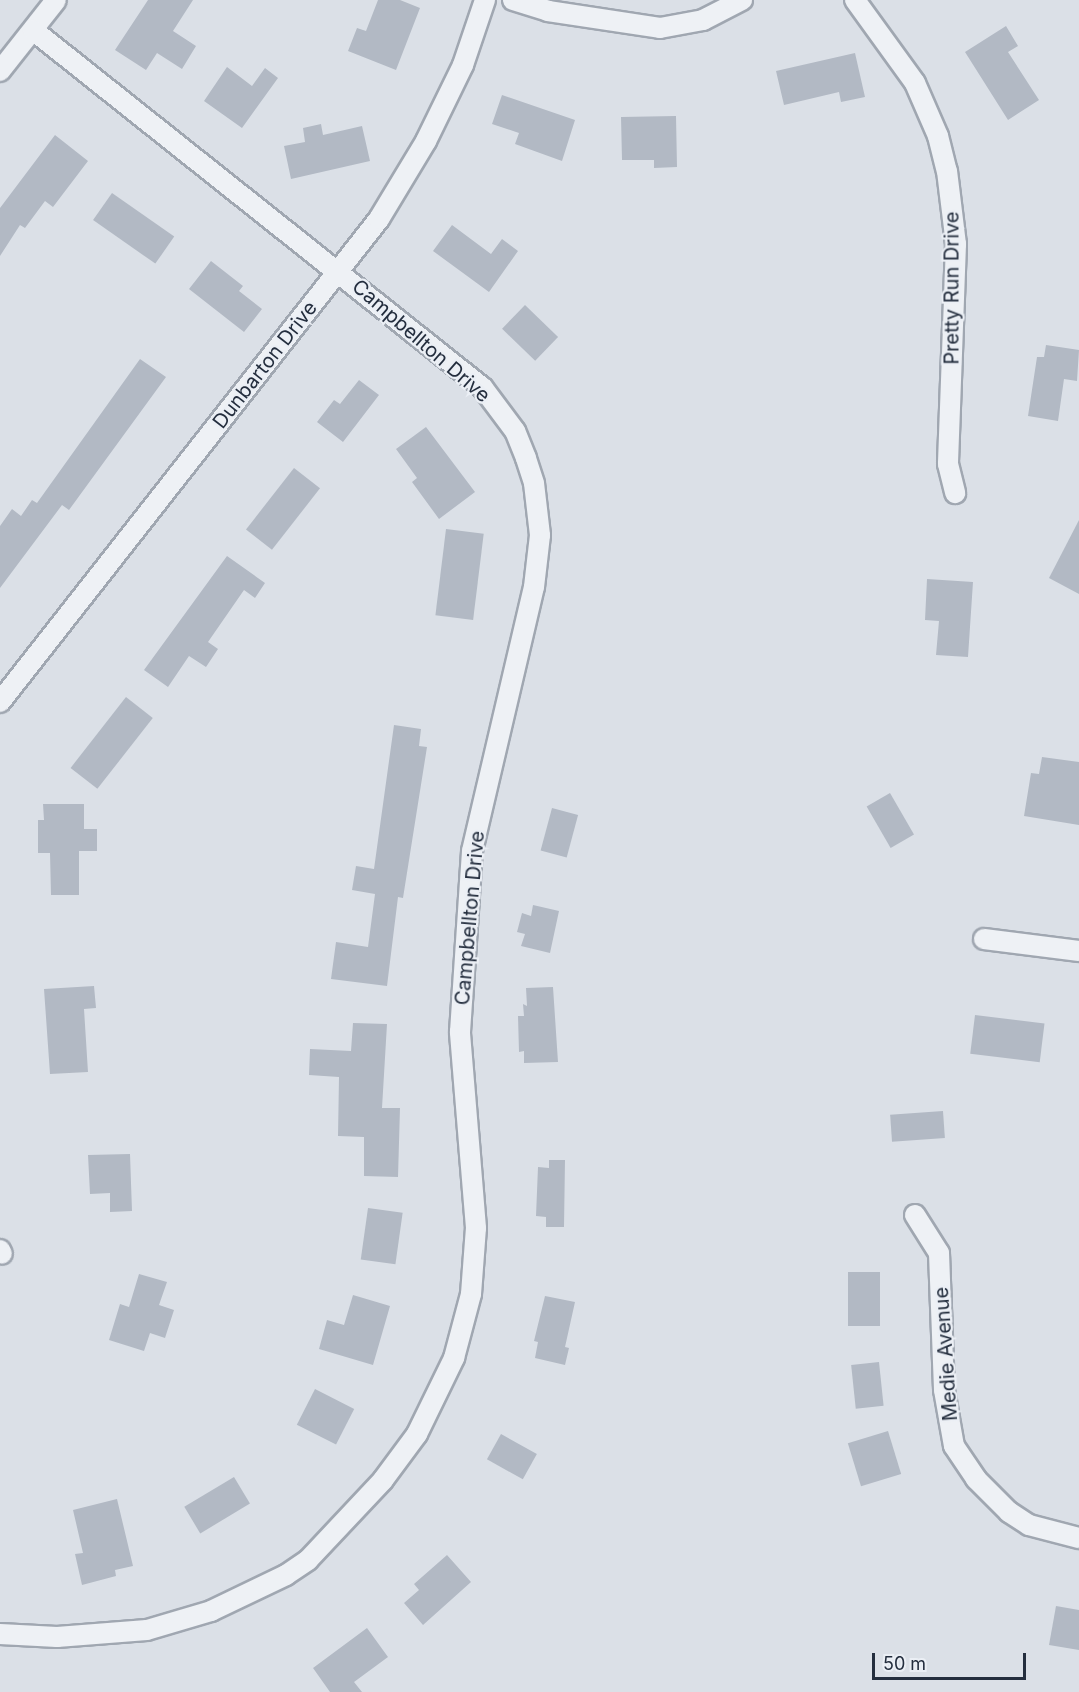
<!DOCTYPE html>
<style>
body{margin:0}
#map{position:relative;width:1079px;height:1692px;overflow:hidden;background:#dbe0e7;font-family:Inter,sans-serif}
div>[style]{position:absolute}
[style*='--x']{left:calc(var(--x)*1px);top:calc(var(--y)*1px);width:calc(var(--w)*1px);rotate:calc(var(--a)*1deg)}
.building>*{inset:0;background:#b2b9c4;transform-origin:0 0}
.roads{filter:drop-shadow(2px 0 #a0a7b1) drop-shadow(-2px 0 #a0a7b1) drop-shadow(0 2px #a0a7b1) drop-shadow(0 -2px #a0a7b1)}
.minor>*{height:20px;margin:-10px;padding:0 10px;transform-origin:10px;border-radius:10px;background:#eef1f5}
span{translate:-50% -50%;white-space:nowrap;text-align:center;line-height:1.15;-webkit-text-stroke:4.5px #ebeff5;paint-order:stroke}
.street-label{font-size:20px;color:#242e3e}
.scale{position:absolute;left:872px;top:1653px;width:154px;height:27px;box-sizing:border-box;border:3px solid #242e3e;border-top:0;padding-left:8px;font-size:18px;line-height:21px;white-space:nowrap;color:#242e3e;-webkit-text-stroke:4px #ebeff5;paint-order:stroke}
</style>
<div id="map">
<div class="building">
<i style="clip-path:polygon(148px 0,193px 0,173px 31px,196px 46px,182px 69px,157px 53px,146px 70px,115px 50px)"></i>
<i style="clip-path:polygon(378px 0,400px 0,420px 8px,396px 70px,348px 51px,357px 28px,366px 31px)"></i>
<i style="clip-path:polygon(1006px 26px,1018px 46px,1008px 52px,1039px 100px,1008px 120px,965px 52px)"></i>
<i style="clip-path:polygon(855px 53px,865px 97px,841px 102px,839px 92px,784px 105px,776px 71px)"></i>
<i style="clip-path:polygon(227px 67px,252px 86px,265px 68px,278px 78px,242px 128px,204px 101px)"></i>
<i style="clip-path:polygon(502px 95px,575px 120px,562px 161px,515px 144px,519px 133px,492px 124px)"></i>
<i style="clip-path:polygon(676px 116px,677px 167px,654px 168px,654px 160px,622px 160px,621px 117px)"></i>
<i style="clip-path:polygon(321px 124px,323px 135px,362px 126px,370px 161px,291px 179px,284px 146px,305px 142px,303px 128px)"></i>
<i style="clip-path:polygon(55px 135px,88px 161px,53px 207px,45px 201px,25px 228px,20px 225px,0 256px,0 208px)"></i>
<i style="left:112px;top:193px;width:76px;height:33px;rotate:35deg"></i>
<i style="clip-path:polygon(452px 225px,491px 254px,502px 239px,518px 251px,489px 292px,433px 251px)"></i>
<i style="clip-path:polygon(211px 261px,243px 286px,239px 291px,262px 309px,244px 332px,189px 289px)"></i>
<i style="left:525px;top:305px;width:46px;height:33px;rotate:44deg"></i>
<i style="clip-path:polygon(1046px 345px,1079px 350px,1077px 381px,1064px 379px,1058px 421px,1028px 416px,1037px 357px,1044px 357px)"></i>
<i style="clip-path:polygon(140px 359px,166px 377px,69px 510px,62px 505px,0 588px,0 526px,12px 509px,21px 516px,32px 500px,37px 503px)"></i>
<i style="clip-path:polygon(359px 380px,379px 395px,343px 442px,317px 422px,334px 400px,340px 404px)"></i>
<i style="clip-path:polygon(426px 427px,475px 492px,439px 519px,412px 482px,417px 478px,396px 449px)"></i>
<i style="left:294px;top:468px;width:33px;height:78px;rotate:38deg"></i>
<i style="clip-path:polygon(1079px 520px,1079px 594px,1049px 578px)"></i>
<i style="left:446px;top:529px;width:38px;height:87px;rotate:7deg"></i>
<i style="clip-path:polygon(227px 556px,265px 583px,255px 598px,244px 590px,208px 642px,218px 649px,206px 667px,189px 656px,168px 687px,144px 670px)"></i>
<i style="clip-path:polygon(927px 579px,973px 582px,968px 657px,936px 655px,939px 621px,925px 620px)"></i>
<i style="left:126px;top:697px;width:34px;height:90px;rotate:38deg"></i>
<i style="clip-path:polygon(394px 725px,421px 729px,419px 746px,427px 747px,403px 898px,398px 897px,387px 986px,331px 979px,336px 942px,368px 947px,375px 894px,352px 890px,356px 866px,374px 869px)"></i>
<i style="clip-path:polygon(1042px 757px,1079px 762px,1079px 825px,1024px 816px,1031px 773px,1039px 774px)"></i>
<i style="left:890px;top:793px;width:48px;height:27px;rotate:60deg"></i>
<i style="clip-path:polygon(43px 804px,84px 804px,84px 829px,97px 829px,97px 851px,79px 851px,79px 895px,51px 895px,50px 853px,38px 853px,38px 820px,44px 820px)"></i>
<i style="left:552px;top:808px;width:27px;height:44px;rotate:15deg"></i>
<i style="clip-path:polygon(533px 905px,559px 911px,550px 953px,521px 946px,525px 934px,517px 932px,522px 913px,531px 916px)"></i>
<i style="clip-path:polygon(94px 986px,96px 1008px,84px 1009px,88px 1072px,50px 1074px,44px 989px)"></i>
<i style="clip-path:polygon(553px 987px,558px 1062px,524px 1063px,524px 1051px,519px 1052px,518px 1016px,524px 1016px,523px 1004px,527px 1006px,526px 988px)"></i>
<i style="left:975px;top:1015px;width:70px;height:39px;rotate:7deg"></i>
<i style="clip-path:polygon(353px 1023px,387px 1024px,382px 1108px,400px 1108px,398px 1177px,364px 1176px,364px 1137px,338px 1136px,339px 1077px,309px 1075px,310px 1049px,351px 1051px)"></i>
<i style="left:943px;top:1111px;width:27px;height:53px;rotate:86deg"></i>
<i style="clip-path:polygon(130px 1154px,132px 1211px,110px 1212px,110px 1193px,90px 1194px,88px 1155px)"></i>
<i style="clip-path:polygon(549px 1160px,565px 1160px,564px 1227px,546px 1227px,546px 1217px,536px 1216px,538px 1167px,549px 1168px)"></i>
<i style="left:368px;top:1208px;width:35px;height:52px;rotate:8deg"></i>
<i style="left:848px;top:1272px;width:32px;height:54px"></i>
<i style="clip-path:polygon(139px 1274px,167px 1282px,159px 1305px,174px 1310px,165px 1338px,150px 1333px,144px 1351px,109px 1340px,120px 1304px,129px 1307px)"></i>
<i style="clip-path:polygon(353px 1295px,390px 1306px,373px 1365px,319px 1349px,327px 1320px,344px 1325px)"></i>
<i style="clip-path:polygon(545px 1296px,575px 1302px,565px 1347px,569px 1348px,565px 1365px,535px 1358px,538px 1342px,534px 1341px)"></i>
<i style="left:879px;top:1362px;width:44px;height:28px;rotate:84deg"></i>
<i style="left:315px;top:1389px;width:44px;height:40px;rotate:27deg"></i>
<i style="left:888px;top:1431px;width:45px;height:42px;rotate:73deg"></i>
<i style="left:501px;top:1434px;width:41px;height:29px;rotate:29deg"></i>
<i style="left:234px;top:1477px;width:31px;height:58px;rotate:59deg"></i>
<i style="clip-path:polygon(117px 1499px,133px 1566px,115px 1570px,116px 1576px,82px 1585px,75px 1554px,83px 1553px,73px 1510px)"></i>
<i style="clip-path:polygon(447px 1555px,471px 1582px,423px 1625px,404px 1603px,419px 1590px,414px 1584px)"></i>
<i style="clip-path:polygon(1056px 1606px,1079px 1610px,1079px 1650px,1049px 1645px)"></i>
<i style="clip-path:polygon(367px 1628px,388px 1657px,354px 1682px,362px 1692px,330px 1692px,313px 1668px)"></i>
</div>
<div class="roads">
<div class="minor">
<i style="--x:513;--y:0;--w:37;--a:17"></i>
<i style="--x:548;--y:11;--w:113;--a:8.6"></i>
<i style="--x:660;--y:28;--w:44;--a:-10.5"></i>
<i style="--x:703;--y:20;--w:44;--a:-27.1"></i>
<i style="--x:855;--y:0;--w:102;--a:54.1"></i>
<i style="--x:915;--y:83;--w:58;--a:66.5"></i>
<i style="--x:938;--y:136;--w:36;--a:76"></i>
<i style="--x:947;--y:171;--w:74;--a:83"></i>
<i style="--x:956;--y:244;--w:220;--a:92.1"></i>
<i style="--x:948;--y:464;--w:30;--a:76"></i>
<i style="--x:0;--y:71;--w:90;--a:-51.7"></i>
<i style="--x:0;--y:702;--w:614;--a:-51.88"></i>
<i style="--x:379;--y:219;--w:91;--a:-58.9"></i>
<i style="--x:426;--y:141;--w:85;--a:-64"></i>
<i style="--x:463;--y:65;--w:69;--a:-71.3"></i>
<i style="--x:984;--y:939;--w:96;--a:7.2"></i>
<i style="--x:915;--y:1215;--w:45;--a:57.7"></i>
<i style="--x:939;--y:1253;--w:137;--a:87.9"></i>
<i style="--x:944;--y:1390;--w:57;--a:79.9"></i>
<i style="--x:954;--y:1446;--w:40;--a:56"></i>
<i style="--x:976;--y:1479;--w:47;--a:45"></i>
<i style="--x:1009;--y:1512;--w:24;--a:33"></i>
<i style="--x:1029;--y:1525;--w:52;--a:14.6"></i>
<i style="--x:0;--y:1250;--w:4;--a:63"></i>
<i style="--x:0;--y:1634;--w:57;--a:3"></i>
<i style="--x:57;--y:1637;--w:90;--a:-4.4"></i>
<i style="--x:147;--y:1630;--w:67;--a:-16.5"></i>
<i style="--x:211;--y:1611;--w:83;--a:-25.6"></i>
<i style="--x:286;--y:1575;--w:27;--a:-34"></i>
<i style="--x:308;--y:1560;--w:110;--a:-46.8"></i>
<i style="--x:383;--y:1480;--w:57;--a:-53.5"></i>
<i style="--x:417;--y:1434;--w:85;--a:-64"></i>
<i style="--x:454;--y:1358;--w:66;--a:-75.1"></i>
<i style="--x:471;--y:1294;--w:66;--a:-85.7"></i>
<i style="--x:476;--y:1228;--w:197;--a:-94.7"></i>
<i style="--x:460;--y:1032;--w:181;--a:-86.2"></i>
<i style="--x:472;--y:851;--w:271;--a:-76.8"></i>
<i style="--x:534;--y:587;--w:52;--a:-83.4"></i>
<i style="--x:540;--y:535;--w:52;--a:-96.6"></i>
<i style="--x:534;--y:483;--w:26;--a:-108"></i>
<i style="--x:526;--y:458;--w:29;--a:-112"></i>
<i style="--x:515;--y:431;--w:54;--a:-126.7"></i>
<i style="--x:483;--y:388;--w:575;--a:-141.5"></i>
</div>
</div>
<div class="street-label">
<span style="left:952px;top:288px;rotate:-90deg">Pretty Run Drive</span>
<span style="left:421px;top:341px;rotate:41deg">Campbellton Drive</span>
<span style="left:265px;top:365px;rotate:-52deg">Dunbarton Drive</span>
<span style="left:470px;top:918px;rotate:-85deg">Campbellton Drive</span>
<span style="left:946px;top:1354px;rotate:-94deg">Medie Avenue</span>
</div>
<div class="scale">50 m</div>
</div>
